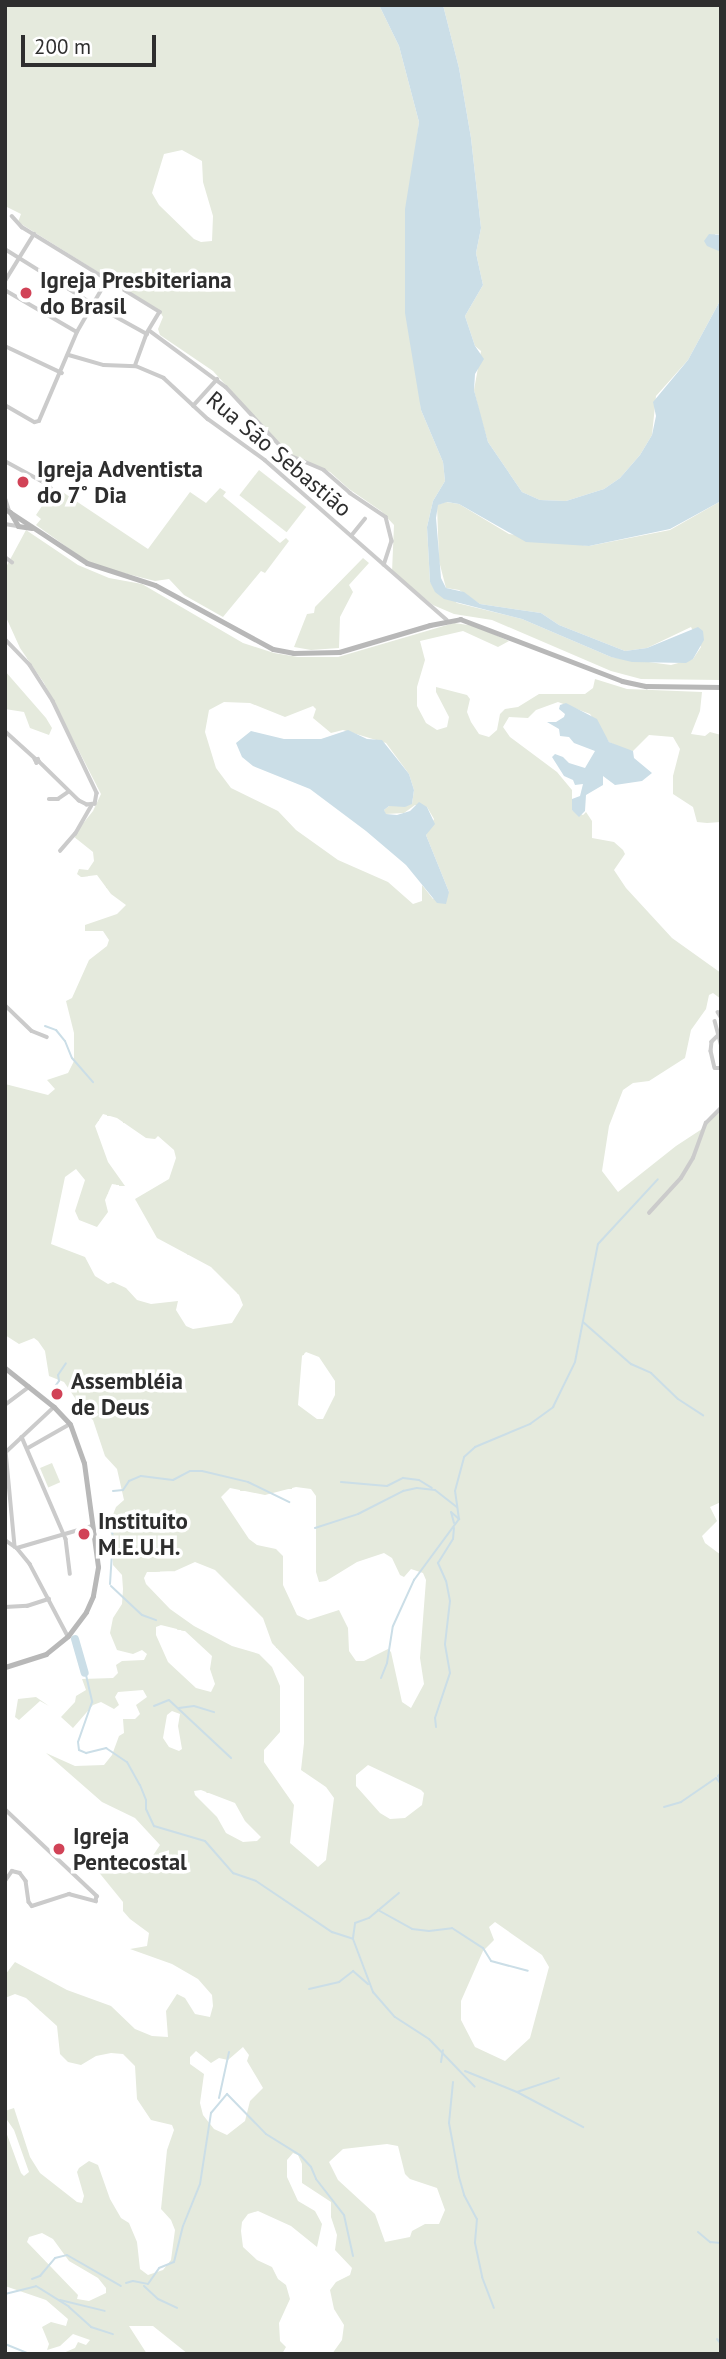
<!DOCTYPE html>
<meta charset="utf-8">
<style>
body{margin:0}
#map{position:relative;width:726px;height:2359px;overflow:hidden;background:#fff;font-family:"PT Sans",sans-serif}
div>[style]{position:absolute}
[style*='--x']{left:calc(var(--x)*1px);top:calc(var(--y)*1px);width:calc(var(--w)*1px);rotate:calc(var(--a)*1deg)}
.green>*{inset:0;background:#e5eadd;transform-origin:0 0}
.water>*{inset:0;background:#cbdee7}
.stream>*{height:2px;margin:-1px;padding:0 1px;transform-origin:1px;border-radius:1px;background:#cbdee7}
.river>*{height:8px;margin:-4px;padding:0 4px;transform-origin:4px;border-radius:4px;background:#cbdee7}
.street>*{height:3.5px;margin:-1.75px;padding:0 1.75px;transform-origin:1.75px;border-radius:1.75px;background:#cbcbcb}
.secondary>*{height:5px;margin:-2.5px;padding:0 2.5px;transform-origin:2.5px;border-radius:2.5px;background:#b8b8b8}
.dots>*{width:19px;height:19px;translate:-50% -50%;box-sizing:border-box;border:4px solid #fff;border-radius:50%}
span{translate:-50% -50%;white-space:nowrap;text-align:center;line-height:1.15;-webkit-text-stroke:7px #fff;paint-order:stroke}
.poi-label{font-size:23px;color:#2e2e2e;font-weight:700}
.left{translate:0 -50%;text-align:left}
.street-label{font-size:23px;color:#2e2e2e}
.frame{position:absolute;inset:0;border:7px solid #2e2e2e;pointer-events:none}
.scale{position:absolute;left:21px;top:35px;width:135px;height:32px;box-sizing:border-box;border:4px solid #2e2e2e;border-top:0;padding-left:9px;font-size:21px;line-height:24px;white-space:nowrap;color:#2e2e2e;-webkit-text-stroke:5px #fff;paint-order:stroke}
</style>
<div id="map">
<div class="green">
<i style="clip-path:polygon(evenodd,5px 5px,379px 5px,399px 46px,419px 122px,405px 229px,421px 410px,443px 462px,445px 481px,433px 501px,427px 527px,430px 582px,457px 603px,522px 619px,611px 657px,671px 665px,693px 659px,701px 647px,691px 627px,647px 648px,625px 651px,559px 625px,541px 613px,480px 604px,459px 590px,446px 588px,439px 561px,437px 505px,446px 502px,459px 504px,509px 534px,589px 546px,670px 530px,721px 501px,721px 680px,641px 679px,611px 671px,492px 620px,454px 614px,433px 605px,392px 572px,394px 525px,381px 511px,349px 489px,330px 472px,292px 455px,280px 445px,213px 371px,160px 335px,158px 329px,163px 317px,159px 310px,18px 222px,21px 214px,5px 206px,5px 5px,182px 150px,202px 161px,203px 182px,213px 216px,212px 241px,201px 242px,194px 239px,159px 205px,152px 193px,164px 154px,182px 150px)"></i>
<i style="clip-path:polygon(443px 5px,721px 5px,721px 235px,715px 234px,721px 252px,721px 299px,688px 360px,656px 396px,652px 435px,640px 455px,620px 478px,604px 489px,566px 501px,540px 500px,522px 492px,488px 442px,480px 415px,474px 390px,481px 351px,475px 346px,465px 316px,483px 285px,476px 253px,481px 228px,471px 138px,459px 68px)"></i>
<i style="left:259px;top:470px;width:60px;height:32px;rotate:38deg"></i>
<i style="clip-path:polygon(220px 488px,226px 492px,223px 496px,280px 543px,286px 538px,289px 541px,265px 573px,261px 571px,223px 617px,184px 595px,169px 579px,155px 581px,104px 568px,85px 560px,36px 525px,41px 519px,36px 515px,48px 497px,53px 500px,61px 491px,148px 549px,190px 492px,206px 503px)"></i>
<i style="clip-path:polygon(evenodd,26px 530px,78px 565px,109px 578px,142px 584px,243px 643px,274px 653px,298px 657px,338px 657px,454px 623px,475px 626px,509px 641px,498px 647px,463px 631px,420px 641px,425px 660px,417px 687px,417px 706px,426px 723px,437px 730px,447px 727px,449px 717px,436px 692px,436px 687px,467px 695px,470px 699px,467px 712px,471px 722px,479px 734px,489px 737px,497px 730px,500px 714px,505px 709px,518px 707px,539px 694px,585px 694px,593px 688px,595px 679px,627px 689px,702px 692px,700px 711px,691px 734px,705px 736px,710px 732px,721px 735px,721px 822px,707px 823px,697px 822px,693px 807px,673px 794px,673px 776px,680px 749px,673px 737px,649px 735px,633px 751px,623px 749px,609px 742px,590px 714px,558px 702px,536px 710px,528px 718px,509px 717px,503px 727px,510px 737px,557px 772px,572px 790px,572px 810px,583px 815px,586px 812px,592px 821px,592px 838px,614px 842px,623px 850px,625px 854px,614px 870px,626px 888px,672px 938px,721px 973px,721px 999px,713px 993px,709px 995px,706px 1009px,691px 1030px,685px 1058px,649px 1081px,633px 1083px,623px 1090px,609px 1126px,602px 1171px,618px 1192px,676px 1146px,705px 1127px,721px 1105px,721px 1502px,710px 1507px,717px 1521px,702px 1536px,705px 1543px,721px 1555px,721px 2354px,332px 2354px,342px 2340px,344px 2325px,334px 2309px,330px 2290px,336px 2282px,350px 2275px,352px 2268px,335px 2250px,337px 2235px,331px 2217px,331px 2202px,302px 2183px,302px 2164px,298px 2155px,293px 2153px,287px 2160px,287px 2177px,298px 2201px,315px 2211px,322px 2224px,317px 2247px,291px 2226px,258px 2211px,248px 2214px,242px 2222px,241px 2231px,243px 2247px,257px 2260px,272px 2267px,278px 2279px,286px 2285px,290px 2299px,279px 2323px,280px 2341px,286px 2347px,282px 2354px,188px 2354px,153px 2326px,129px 2326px,147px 2354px,61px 2354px,75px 2348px,78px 2342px,86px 2345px,90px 2340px,73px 2334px,60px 2346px,47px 2350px,49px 2344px,42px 2327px,51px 2322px,66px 2326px,68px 2319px,46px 2300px,5px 2286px,5px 2129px,21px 2173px,24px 2176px,29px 2172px,14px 2130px,5px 2117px,5px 2111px,14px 2108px,30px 2157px,40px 2173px,77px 2202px,82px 2203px,84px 2196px,77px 2172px,79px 2168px,89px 2161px,98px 2165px,110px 2199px,121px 2218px,129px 2223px,137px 2242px,140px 2269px,148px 2275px,163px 2270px,171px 2260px,175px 2230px,171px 2220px,161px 2209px,167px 2150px,174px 2130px,172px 2125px,151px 2120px,137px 2099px,135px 2066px,123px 2054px,111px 2053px,96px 2056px,81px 2065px,68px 2062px,60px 2054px,57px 2026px,26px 1998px,15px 1994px,5px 1998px,5px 1975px,15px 1962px,67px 1990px,111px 2006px,135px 2029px,152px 2036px,168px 2037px,166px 2011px,177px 1994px,185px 1998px,195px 2014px,210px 2017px,213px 2006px,212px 1995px,198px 1979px,172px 1964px,130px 1949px,147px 1946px,149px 1933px,130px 1919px,123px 1911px,123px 1902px,97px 1870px,115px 1874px,136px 1870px,148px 1863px,160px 1845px,135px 1818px,102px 1802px,46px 1753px,75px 1766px,104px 1765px,112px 1755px,119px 1736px,124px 1733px,123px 1719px,135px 1719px,140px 1714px,136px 1705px,147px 1697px,143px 1690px,118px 1692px,115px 1697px,119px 1705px,114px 1709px,101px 1702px,93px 1705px,73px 1728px,61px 1717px,75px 1702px,76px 1696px,86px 1690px,82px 1679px,113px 1678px,118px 1673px,116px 1665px,122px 1661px,144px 1660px,147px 1654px,142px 1650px,133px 1654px,117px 1650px,110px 1633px,113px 1618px,122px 1604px,123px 1589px,122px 1575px,113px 1565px,110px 1522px,116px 1507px,124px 1500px,117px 1469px,105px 1456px,93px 1420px,76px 1407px,75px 1398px,64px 1382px,49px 1376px,45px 1351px,38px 1341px,34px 1338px,19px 1344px,5px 1335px,5px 1084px,48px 1095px,55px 1089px,47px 1080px,68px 1073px,74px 1061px,74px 1033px,66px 1001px,72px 998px,89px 960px,107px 946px,109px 940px,103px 931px,85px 931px,85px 925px,117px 914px,126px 905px,111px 894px,97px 875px,81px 877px,77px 874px,79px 869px,88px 870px,94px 861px,93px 852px,73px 836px,93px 811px,101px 794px,44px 683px,20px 648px,5px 615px,5px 569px,26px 530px,224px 702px,250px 703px,285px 717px,313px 706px,316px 709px,313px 718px,331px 733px,343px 730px,386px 743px,409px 774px,414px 790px,412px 804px,389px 806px,384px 810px,385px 814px,404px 813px,415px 805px,427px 807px,434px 819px,426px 835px,449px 892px,433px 899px,422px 885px,422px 901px,413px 904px,388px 882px,338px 860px,296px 830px,278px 811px,231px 788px,216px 768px,205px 732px,209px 710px,224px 702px,26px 530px,103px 1114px,117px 1118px,146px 1138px,155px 1139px,158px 1136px,174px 1150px,176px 1158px,169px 1179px,135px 1199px,157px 1238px,211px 1267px,239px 1295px,243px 1305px,232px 1323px,193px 1329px,186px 1326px,176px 1310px,178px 1301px,151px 1304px,137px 1300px,126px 1288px,113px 1282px,108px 1284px,95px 1276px,85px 1257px,51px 1244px,65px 1177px,76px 1169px,85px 1180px,75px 1211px,79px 1220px,97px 1227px,108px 1212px,105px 1200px,112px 1184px,125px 1186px,108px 1162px,95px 1126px,103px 1114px,26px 530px,306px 1352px,319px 1357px,335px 1381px,335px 1395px,323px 1419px,317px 1419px,298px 1405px,302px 1356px,306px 1352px,26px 530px,296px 1487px,311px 1489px,316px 1496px,316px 1572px,319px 1582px,326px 1581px,357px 1562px,384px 1553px,392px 1558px,400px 1575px,404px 1577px,411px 1569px,423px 1573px,426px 1580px,420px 1658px,424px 1684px,411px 1708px,402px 1702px,391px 1652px,388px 1649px,364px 1661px,356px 1661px,349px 1651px,348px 1628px,339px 1610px,308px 1620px,297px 1615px,283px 1585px,283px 1556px,276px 1549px,257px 1545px,249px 1539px,221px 1497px,230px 1488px,265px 1495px,296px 1487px,26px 530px,195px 1562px,215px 1570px,263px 1618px,272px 1643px,304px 1677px,304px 1743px,301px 1770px,326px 1787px,334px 1798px,326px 1860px,318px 1867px,290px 1843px,294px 1805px,264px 1762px,264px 1750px,280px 1732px,280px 1686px,272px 1667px,259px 1654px,232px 1646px,194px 1626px,170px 1609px,146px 1584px,144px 1578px,147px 1572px,175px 1571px,195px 1562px,26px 530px,161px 1625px,185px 1631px,212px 1656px,210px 1669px,215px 1684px,211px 1692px,196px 1688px,168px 1662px,156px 1635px,156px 1627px,161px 1625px,26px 530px,172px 1711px,180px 1714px,178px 1726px,182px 1749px,179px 1751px,169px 1747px,163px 1738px,167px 1715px,172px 1711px,26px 530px,368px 1765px,421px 1790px,424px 1793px,422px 1805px,405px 1818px,390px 1819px,380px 1813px,356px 1786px,356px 1775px,368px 1765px,26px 530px,201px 1790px,235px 1803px,245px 1821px,261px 1837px,257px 1841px,243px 1842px,226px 1833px,217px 1817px,195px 1795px,194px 1791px,201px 1790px,26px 530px,495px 1922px,542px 1955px,549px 1967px,530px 2038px,505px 2061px,475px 2047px,461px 2020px,461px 2001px,483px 1951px,494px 1940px,489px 1927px,495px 1922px,26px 530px,243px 2047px,249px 2055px,247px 2061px,263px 2088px,250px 2101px,245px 2121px,227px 2135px,214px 2129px,203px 2115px,200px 2103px,204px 2074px,190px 2064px,190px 2057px,196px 2051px,211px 2063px,219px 2058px,228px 2060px,243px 2047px,26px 530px,387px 2144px,398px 2146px,405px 2174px,410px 2179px,437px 2188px,445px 2210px,439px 2224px,425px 2224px,412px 2231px,410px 2237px,385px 2242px,375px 2214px,338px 2180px,329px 2162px,343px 2149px,387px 2144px,26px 530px,42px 2233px,53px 2239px,69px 2261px,98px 2278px,106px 2288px,106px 2293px,89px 2301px,77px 2299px,78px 2295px,27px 2242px,29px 2237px,42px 2233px)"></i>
<i style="clip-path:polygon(363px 558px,369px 563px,349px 585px,353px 592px,340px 617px,339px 648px,311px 650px,294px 647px,307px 614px,314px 613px,315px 607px)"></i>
<i style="clip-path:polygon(5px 671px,46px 718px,52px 728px,49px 735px,30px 728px,24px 712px,5px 709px)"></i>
<i style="left:52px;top:1463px;width:21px;height:13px;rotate:67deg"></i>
<i style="clip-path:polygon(36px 1697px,49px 1706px,40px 1701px,19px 1720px,15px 1717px,18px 1699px)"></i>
</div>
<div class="water">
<i style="clip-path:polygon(379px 5px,443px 5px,459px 68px,471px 138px,481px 228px,476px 253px,483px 285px,465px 316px,475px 346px,484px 359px,475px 374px,474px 390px,488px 442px,522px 492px,540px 500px,566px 501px,604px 489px,620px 478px,640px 455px,652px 435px,656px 416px,653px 402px,688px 360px,721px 299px,721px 501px,670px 529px,589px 546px,526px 542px,459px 504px,447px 502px,438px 505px,436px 518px,441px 578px,446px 588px,464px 592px,480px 604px,541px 613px,559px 625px,625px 651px,647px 648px,698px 627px,703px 631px,704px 640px,693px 659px,686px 663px,632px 662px,611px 657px,522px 619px,444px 599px,435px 592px,430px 582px,427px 527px,433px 501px,445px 481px,443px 462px,421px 410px,405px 313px,405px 209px,419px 122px,399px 46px)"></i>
<i style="clip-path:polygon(709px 234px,721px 235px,721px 252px,707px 246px,704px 241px)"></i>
<i style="clip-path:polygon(566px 703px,597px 719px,609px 742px,633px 751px,634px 758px,652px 773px,642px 781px,615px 785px,603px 776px,603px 785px,586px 795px,585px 811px,579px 817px,572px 810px,572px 799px,580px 796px,583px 784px,575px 785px,573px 780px,564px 776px,552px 757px,555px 754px,563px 757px,569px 763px,585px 768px,595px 751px,574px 743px,569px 737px,560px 736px,559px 729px,547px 722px,556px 722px,564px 717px,565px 714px,559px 709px,560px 705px)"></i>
<i style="clip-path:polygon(348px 730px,367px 739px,382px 740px,409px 774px,414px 790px,412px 804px,405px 807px,389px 806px,384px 810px,386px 814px,397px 815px,410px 811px,419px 802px,427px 807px,435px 824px,426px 835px,449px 892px,446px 904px,437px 903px,406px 865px,366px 831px,310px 789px,253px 766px,242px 757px,236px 743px,251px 731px,284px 739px,321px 739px)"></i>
</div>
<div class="stream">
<i style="--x:45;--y:1026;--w:12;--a:20"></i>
<i style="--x:56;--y:1030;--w:14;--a:51"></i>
<i style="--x:65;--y:1041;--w:18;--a:68"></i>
<i style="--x:72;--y:1058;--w:32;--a:49"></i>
<i style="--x:583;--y:1322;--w:64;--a:41.2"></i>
<i style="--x:631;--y:1364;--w:22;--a:24"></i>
<i style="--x:651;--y:1373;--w:37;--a:44"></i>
<i style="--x:678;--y:1399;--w:30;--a:33"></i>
<i style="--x:51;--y:1392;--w:14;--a:-54"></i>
<i style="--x:59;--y:1381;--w:6;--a:-99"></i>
<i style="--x:58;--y:1375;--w:14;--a:-56"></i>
<i style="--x:341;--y:1482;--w:46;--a:5"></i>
<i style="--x:387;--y:1486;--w:18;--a:-27"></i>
<i style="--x:403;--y:1478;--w:16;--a:7"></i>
<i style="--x:419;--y:1480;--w:15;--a:32"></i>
<i style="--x:113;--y:1491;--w:10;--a:-6"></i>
<i style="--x:123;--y:1490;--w:11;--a:-56"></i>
<i style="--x:129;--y:1481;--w:13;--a:-23"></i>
<i style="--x:141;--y:1476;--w:32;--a:7"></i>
<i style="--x:173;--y:1480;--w:19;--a:-28"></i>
<i style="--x:190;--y:1471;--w:12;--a:0"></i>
<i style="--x:202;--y:1471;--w:47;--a:13.4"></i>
<i style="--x:248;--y:1482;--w:46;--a:26"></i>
<i style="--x:100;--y:1511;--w:26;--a:61"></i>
<i style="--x:454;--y:1523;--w:11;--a:-105"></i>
<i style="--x:451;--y:1512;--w:11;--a:41"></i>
<i style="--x:315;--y:1528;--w:45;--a:-18"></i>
<i style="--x:358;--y:1514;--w:51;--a:-27.1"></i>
<i style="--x:403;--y:1491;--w:14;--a:-12"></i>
<i style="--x:417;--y:1488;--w:18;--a:6"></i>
<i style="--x:435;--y:1490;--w:28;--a:38"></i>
<i style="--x:110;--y:1584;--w:48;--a:-86.4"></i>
<i style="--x:111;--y:1586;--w:42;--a:43.1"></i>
<i style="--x:142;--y:1615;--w:15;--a:20"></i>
<i style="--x:86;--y:1675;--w:28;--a:77"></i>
<i style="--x:92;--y:1702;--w:42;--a:109.3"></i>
<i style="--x:78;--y:1742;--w:8;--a:83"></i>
<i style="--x:79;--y:1750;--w:8;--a:23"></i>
<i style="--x:86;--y:1753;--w:21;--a:-14"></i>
<i style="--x:106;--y:1748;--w:25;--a:34"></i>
<i style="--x:127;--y:1762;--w:26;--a:61"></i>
<i style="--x:140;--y:1785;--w:16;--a:68"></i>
<i style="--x:146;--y:1800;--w:9;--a:90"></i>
<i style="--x:146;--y:1809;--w:19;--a:65"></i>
<i style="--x:154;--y:1826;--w:53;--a:16.4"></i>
<i style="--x:205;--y:1841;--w:43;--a:48.8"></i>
<i style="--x:233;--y:1873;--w:24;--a:19"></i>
<i style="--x:256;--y:1881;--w:92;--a:33.9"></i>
<i style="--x:332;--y:1932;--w:22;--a:18"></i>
<i style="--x:353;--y:1939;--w:57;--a:69.3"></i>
<i style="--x:373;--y:1992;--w:33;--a:49"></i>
<i style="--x:395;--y:2017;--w:40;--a:32.9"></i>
<i style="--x:429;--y:2039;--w:66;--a:46.2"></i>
<i style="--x:381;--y:1678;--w:16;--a:-68"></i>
<i style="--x:387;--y:1663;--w:37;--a:-81"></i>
<i style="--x:393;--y:1626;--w:51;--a:-65.5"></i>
<i style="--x:414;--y:1580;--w:76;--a:-53.6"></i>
<i style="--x:459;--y:1519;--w:28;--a:-98"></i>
<i style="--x:455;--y:1491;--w:35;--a:-75"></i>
<i style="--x:464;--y:1457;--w:15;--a:-42"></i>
<i style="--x:475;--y:1447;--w:60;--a:-22.7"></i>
<i style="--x:530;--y:1424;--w:29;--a:-36"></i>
<i style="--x:553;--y:1407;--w:50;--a:-63.9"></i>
<i style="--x:575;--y:1362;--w:120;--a:-79"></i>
<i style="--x:598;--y:1244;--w:88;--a:-47.3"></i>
<i style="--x:154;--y:1706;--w:16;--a:-22"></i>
<i style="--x:169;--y:1700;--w:85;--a:43.1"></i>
<i style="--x:179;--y:1708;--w:15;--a:-8"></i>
<i style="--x:194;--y:1706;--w:21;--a:17"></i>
<i style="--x:436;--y:1727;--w:9;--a:-96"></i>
<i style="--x:435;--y:1718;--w:47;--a:-71.6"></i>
<i style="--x:450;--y:1673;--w:29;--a:-100"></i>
<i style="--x:445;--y:1644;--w:43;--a:-83.4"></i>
<i style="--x:450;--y:1601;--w:20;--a:-101"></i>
<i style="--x:446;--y:1581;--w:20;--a:-114"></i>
<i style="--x:438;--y:1563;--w:28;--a:-58"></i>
<i style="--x:453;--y:1539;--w:11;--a:-85"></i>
<i style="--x:721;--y:1773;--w:4;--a:135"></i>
<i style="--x:718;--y:1776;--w:6;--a:59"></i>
<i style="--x:664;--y:1807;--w:18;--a:-16"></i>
<i style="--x:681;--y:1802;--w:42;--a:-34.4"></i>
<i style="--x:716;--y:1778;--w:8;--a:50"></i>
<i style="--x:378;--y:1910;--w:39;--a:29"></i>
<i style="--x:412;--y:1929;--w:17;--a:7"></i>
<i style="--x:429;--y:1931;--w:23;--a:-7"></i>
<i style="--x:452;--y:1928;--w:37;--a:33"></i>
<i style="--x:483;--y:1948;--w:15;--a:58"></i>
<i style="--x:491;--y:1961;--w:38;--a:15"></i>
<i style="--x:353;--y:1938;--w:15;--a:-82"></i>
<i style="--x:355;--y:1923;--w:15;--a:-20"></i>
<i style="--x:369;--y:1918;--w:39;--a:-40"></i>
<i style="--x:309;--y:1989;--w:31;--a:-13"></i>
<i style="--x:339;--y:1982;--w:18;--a:-38"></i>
<i style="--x:353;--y:1971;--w:20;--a:41"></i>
<i style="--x:441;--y:2062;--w:12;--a:-81"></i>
<i style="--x:465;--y:2071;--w:56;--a:22"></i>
<i style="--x:517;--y:2092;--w:75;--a:27.9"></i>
<i style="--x:453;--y:2082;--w:41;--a:95.6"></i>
<i style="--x:449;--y:2123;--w:55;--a:79.5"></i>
<i style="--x:459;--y:2177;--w:19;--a:74"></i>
<i style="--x:464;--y:2195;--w:27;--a:62"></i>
<i style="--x:477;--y:2219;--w:24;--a:95"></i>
<i style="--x:475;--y:2243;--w:35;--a:78"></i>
<i style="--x:482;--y:2277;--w:33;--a:69"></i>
<i style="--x:517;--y:2092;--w:44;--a:-18.4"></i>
<i style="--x:219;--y:2098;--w:47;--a:-77.7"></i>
<i style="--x:698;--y:2232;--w:16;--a:40"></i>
<i style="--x:710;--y:2242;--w:11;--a:5"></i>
<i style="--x:32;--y:2279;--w:9;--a:-21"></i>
<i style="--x:40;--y:2276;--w:23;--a:-50"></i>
<i style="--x:55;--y:2258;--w:12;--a:-14"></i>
<i style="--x:67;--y:2255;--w:62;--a:29.9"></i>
<i style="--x:126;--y:2283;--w:7;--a:-16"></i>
<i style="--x:133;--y:2281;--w:15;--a:11"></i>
<i style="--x:148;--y:2284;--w:19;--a:-55"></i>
<i style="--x:159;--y:2268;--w:16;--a:-22"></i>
<i style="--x:174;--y:2262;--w:37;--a:-76"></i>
<i style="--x:183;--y:2226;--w:45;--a:-68"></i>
<i style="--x:200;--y:2184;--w:72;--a:-81.2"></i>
<i style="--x:211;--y:2113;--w:25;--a:-50"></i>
<i style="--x:227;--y:2094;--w:56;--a:45.7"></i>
<i style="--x:266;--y:2134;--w:40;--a:32"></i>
<i style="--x:300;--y:2155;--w:16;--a:47"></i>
<i style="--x:311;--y:2167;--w:13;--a:67"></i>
<i style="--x:316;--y:2179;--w:46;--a:52.1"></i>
<i style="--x:344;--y:2215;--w:42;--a:77.6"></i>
<i style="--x:144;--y:2286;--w:19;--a:43"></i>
<i style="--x:158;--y:2299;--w:21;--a:25"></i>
<i style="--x:5;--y:2294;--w:32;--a:-14"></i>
<i style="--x:36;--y:2286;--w:39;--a:32"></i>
<i style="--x:69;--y:2307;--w:30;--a:42"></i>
<i style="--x:91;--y:2327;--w:23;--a:18"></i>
<i style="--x:60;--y:2300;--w:46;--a:13.7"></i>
<i style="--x:717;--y:2339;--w:6;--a:51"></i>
<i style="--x:5;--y:2344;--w:27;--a:22"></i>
</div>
<div class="river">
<i style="--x:75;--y:1639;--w:35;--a:74"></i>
</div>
<div class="street">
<i style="--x:12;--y:216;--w:15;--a:48"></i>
<i style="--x:22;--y:227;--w:162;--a:31.6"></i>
<i style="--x:160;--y:312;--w:26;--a:121"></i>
<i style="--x:147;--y:334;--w:33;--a:110"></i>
<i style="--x:5;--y:249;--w:104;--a:32"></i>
<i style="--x:93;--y:304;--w:62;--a:29.1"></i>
<i style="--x:5;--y:281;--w:55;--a:-58.3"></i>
<i style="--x:5;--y:290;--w:83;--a:30.3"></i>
<i style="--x:150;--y:331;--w:94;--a:36.4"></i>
<i style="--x:226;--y:387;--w:93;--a:47.2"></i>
<i style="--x:289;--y:455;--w:38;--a:23"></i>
<i style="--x:324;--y:470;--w:35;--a:41"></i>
<i style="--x:350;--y:493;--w:43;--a:33.7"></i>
<i style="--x:386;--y:517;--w:25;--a:76"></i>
<i style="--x:392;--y:541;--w:25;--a:108"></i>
<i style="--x:5;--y:346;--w:63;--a:25.3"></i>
<i style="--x:69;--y:355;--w:36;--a:16"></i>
<i style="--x:104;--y:365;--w:32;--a:2"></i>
<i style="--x:136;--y:366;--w:30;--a:23"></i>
<i style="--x:164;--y:378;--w:60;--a:43"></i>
<i style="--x:208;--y:419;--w:70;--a:35.7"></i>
<i style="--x:265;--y:460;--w:242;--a:41.3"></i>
<i style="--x:5;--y:405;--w:34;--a:30"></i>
<i style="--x:35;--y:422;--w:4;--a:-14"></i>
<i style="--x:39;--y:421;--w:97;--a:-66.9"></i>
<i style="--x:77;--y:332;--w:60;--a:-60"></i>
<i style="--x:193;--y:406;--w:36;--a:-48"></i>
<i style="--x:5;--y:461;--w:50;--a:28.6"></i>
<i style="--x:49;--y:485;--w:13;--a:58"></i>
<i style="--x:5;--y:497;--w:16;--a:72"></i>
<i style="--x:5;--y:524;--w:12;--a:9"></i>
<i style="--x:351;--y:536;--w:22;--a:-51"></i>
<i style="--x:5;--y:557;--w:9;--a:36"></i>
<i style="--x:5;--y:639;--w:36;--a:46"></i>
<i style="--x:30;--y:665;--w:43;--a:57.4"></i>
<i style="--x:53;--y:701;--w:102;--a:64.4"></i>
<i style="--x:97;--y:793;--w:11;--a:100"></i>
<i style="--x:95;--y:804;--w:8;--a:173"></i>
<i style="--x:87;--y:805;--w:9;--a:-153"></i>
<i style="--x:79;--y:801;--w:56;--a:-135.7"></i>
<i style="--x:5;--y:731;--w:42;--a:42.1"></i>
<i style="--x:38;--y:759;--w:2;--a:63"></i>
<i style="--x:39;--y:761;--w:3;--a:135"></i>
<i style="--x:37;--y:763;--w:4;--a:-124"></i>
<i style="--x:35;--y:760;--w:3;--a:-18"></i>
<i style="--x:49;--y:799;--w:9;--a:0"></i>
<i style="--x:58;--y:799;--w:12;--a:-35"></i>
<i style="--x:60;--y:851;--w:23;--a:-49"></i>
<i style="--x:75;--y:834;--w:32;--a:-60"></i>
<i style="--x:5;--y:1005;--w:37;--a:44"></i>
<i style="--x:32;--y:1031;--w:16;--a:22"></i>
<i style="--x:718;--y:1012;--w:6;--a:59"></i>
<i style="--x:715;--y:1021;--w:24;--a:75"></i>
<i style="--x:719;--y:1035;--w:10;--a:135"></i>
<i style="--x:712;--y:1042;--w:9;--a:96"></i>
<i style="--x:711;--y:1051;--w:17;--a:77"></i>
<i style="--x:715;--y:1068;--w:6;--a:0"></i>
<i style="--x:649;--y:1213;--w:47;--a:-47.6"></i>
<i style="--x:681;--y:1178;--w:23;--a:-59"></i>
<i style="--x:693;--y:1158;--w:37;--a:-70"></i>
<i style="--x:706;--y:1123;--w:21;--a:-45"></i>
<i style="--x:5;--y:1405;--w:30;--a:-37"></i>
<i style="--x:22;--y:1437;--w:111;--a:66.7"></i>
<i style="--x:66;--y:1539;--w:35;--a:83"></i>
<i style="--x:28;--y:1448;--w:48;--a:-29.7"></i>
<i style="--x:6;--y:1451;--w:96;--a:84.6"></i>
<i style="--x:7;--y:1451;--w:64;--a:-43.1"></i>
<i style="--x:5;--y:1540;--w:14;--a:34"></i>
<i style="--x:17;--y:1548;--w:21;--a:51"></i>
<i style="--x:30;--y:1564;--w:81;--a:62.2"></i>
<i style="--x:17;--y:1548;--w:78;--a:-16.3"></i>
<i style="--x:5;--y:1607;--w:22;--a:-3"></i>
<i style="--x:27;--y:1606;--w:23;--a:-18"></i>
<i style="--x:5;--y:1809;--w:127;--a:43.4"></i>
<i style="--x:97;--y:1896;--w:5;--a:101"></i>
<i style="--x:5;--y:1881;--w:12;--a:-55"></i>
<i style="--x:12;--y:1871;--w:8;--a:14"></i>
<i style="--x:20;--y:1873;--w:10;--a:53"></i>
<i style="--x:26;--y:1881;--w:21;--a:82"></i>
<i style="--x:29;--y:1902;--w:5;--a:53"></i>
<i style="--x:32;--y:1906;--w:39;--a:-18"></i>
<i style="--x:69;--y:1894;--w:28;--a:15"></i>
</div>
<div class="secondary">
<i style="--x:5;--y:509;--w:98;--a:33.4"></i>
<i style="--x:87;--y:563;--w:71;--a:17.9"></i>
<i style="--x:155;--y:585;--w:134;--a:28.5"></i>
<i style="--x:273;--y:649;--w:20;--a:11"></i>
<i style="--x:293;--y:653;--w:46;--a:-1.2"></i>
<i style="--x:339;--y:652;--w:95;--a:-16.5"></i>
<i style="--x:430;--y:625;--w:31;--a:-11"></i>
<i style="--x:460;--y:619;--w:173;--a:20.9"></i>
<i style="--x:622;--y:681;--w:25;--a:12"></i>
<i style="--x:646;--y:686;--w:75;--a:0.8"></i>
<i style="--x:10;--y:512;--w:16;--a:60"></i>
<i style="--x:18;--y:526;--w:14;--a:8"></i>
<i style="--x:5;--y:1368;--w:63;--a:38.5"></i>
<i style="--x:54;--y:1407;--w:23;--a:47"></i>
<i style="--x:70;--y:1424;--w:41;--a:70.3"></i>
<i style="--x:84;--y:1463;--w:105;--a:82.3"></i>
<i style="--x:98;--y:1567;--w:29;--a:100"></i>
<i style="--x:93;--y:1596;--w:17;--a:114"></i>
<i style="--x:86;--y:1612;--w:30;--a:127"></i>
<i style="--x:68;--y:1636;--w:28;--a:141"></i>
<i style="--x:46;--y:1654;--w:43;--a:162.4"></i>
</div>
<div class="dots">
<i style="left:26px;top:293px;background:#d14357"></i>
<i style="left:23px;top:482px;background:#d14357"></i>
<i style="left:57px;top:1394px;background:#d14357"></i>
<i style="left:84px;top:1534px;background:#d14357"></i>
<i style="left:59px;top:1849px;background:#d14357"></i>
</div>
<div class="poi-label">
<span class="left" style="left:40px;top:293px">Igreja Presbiteriana<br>do Brasil</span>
<span class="left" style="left:37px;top:482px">Igreja Adventista<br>do 7˚ Dia</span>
<span class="left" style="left:71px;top:1394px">Assembléia<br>de Deus</span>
<span class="left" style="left:98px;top:1534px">Instituito<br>M.E.U.H.</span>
<span class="left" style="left:73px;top:1849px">Igreja<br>Pentecostal</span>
</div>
<div class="street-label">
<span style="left:279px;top:454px;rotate:40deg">Rua São Sebastião</span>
</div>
<div class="frame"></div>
<div class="scale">200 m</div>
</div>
